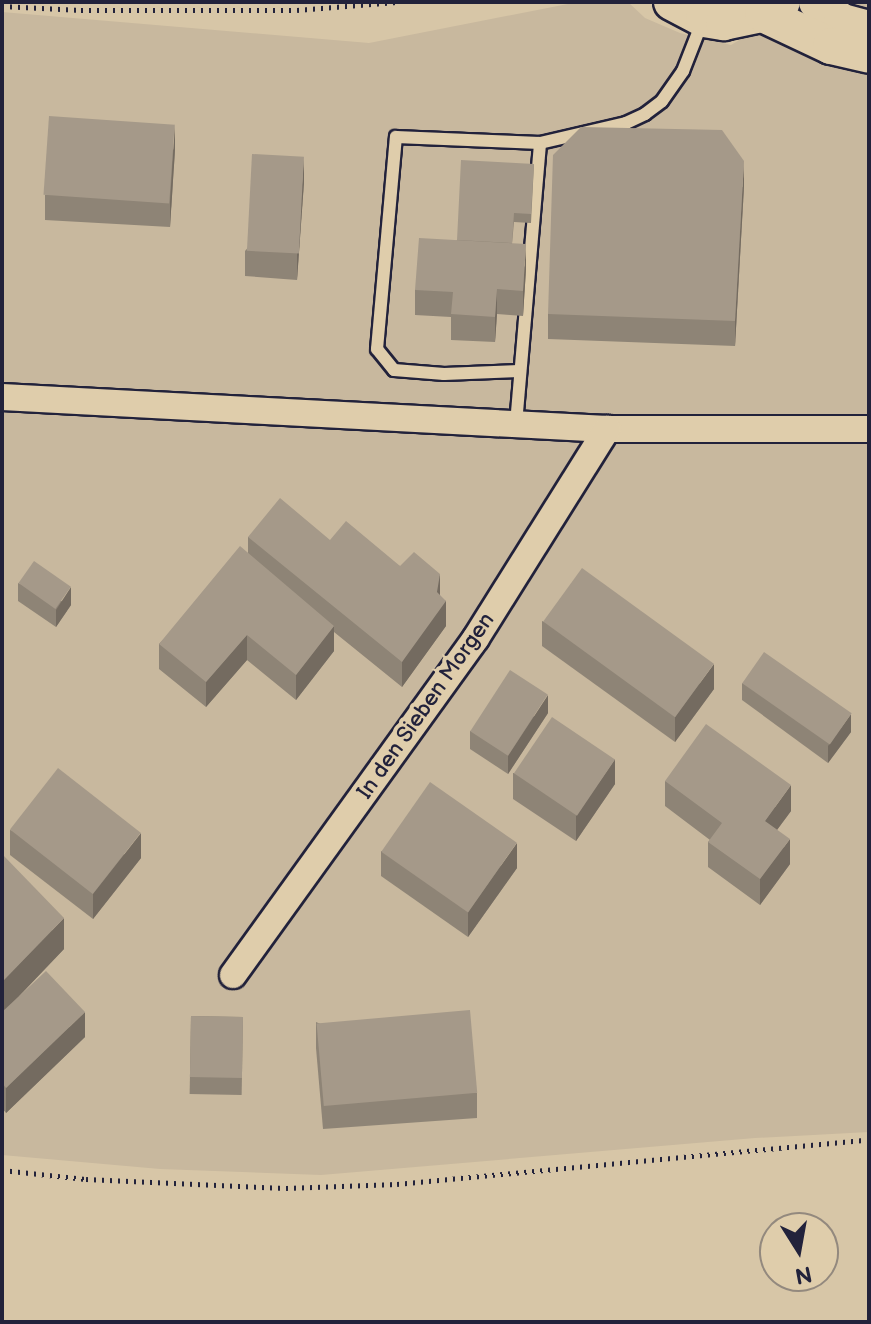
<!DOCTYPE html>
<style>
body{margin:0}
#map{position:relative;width:871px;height:1324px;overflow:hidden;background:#d7c6a7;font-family:"Balsamiq Sans",sans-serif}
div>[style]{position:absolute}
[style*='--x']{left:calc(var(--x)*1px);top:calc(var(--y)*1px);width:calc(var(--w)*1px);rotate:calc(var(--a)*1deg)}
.built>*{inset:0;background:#c8b89e}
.path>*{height:5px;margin-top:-2.5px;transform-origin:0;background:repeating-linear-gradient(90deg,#22223b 0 2px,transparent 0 8px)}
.roads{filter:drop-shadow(2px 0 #22223b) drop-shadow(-2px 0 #22223b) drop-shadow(0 2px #22223b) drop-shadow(0 -2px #22223b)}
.lane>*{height:12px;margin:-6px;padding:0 6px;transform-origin:6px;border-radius:6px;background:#dfcdab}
.street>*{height:26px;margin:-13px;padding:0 13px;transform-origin:13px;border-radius:13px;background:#dfcdab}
.secondary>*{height:36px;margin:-18px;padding:0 18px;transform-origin:18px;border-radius:18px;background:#dfcdab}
.wall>*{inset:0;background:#8e8476;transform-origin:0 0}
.shaded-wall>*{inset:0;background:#746b60}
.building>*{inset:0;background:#a59989;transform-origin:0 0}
span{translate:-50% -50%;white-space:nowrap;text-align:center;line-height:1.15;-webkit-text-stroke:8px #dfcdab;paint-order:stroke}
.street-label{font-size:22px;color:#22223b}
.frame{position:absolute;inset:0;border:4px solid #22223b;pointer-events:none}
.north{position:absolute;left:759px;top:1212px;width:80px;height:80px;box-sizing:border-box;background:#dfcdab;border:2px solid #93897e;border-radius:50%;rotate:169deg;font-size:22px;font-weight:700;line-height:32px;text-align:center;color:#22223b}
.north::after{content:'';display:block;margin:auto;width:28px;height:36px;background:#22223b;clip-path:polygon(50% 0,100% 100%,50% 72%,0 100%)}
</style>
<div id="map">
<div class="built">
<i style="clip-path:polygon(578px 2px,628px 2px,645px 18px,680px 33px,731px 45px,803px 2px,869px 2px,869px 1132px,755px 1138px,321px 1175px,160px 1169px,2px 1155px,2px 12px,369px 43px)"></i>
</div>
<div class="path">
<i style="--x:2;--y:6;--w:79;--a:2.9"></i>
<i style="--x:81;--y:10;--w:216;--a:0"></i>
<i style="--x:297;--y:10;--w:100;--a:-4.6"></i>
<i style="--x:2;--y:1170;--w:84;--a:6.1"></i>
<i style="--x:86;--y:1179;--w:200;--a:2.6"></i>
<i style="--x:286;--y:1188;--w:111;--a:-2.1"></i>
<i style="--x:397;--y:1184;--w:474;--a:-5.4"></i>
</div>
<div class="roads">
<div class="lane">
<i style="--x:519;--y:371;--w:75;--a:177.7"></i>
<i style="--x:444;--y:374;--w:50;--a:-175.4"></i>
<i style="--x:394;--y:370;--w:27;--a:-129"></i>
<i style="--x:377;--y:349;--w:213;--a:-84.9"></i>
<i style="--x:396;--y:137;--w:144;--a:2.4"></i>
<i style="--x:516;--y:424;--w:282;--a:-85.1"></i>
<i style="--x:540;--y:143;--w:88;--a:-13.1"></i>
<i style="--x:626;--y:123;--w:21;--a:-25"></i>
<i style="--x:645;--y:114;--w:21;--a:-37"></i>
<i style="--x:662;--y:101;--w:37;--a:-55"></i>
<i style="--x:683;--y:71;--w:55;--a:-68.6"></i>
</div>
<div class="street">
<i style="--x:2;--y:397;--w:606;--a:3.03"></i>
<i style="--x:607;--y:429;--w:262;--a:0"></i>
<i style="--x:233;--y:975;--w:415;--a:-54.2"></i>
<i style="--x:476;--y:638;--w:247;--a:-57.9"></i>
</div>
<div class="secondary">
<i style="--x:672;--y:2;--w:36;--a:28"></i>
<i style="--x:704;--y:19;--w:20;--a:9"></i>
<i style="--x:724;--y:22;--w:40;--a:-12"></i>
<i style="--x:763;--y:14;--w:22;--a:-32"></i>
<i style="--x:817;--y:2;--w:32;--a:39"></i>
<i style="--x:842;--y:22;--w:28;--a:15"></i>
<i style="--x:763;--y:14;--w:75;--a:25.2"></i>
<i style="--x:831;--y:46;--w:39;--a:13"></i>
</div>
</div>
<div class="wall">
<i style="clip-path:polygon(175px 149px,170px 227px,45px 220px,45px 195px)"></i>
<i style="clip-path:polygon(534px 164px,531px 223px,514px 222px,512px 244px,526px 269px,523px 316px,497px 314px,495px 342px,451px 340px,451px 317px,415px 315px,415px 290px,457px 240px)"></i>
<i style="clip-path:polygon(304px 182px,297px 280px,245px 276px,245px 251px)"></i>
<i style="clip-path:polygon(744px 186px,735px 346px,548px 339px,548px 314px)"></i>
<i style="clip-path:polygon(248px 537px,330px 540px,400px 566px,440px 595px,446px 626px,402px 687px,334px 632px,334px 651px,296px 700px,247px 660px,206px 707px,159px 669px,159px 644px,248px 553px)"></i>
<i style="clip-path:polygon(18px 583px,71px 605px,56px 627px,18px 601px)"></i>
<i style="clip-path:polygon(542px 621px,714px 689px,675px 742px,542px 646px)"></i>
<i style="clip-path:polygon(742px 683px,851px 732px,828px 763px,742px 700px)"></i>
<i style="clip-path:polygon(548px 713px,508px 774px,470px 749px,470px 731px)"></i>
<i style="clip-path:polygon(513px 773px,615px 784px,576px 841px,513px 799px)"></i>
<i style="clip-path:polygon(665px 781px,791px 811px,777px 830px,790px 864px,760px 905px,708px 867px,708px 842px,710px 840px,665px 806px)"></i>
<i style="clip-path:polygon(10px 830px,141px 858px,93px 919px,10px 855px)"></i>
<i style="clip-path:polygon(381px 851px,517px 868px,468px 937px,381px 876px)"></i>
<i style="clip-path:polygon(2px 854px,64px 949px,19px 996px,85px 1037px,6px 1113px,2px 1108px)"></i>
<i style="left:191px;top:1016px;width:52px;height:78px;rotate:1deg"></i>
<i style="clip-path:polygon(316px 1022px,477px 1093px,477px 1118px,323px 1129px,316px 1048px)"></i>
</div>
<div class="shaded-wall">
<i style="clip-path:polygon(175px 124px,175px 149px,170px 227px,170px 202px)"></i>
<i style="clip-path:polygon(304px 157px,304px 182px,297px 280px,297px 255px)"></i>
<i style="clip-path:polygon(744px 161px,744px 186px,735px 346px,735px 321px)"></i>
<i style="clip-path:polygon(526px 244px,526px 269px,523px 316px,523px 291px)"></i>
<i style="clip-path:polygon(497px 289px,497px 314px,495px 342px,495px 317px)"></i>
<i style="clip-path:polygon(440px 574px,440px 599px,446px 601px,446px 626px,402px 687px,402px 662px)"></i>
<i style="clip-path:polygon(71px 587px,71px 605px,56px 627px,56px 610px)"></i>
<i style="clip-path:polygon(334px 626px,334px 651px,296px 700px,296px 675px)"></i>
<i style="clip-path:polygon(247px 635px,247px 660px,206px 707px,206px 682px)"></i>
<i style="clip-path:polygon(714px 664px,714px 689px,675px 742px,675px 717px)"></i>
<i style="clip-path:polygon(548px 695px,548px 713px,508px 774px,508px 756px)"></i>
<i style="clip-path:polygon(851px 714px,851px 732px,828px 763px,828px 746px)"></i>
<i style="clip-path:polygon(615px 759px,615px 784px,576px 841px,576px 816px)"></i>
<i style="clip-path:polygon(791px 785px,791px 811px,765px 846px,765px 821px)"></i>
<i style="clip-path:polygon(141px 833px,141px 858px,93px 919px,93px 894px)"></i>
<i style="clip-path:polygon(790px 839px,790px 864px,760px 905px,760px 879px)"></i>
<i style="clip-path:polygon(517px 843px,517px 868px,468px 937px,468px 912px)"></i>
<i style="clip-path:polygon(64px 918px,64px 949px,2px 1014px,2px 982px)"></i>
<i style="clip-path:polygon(85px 1012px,85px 1037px,6px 1113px,6px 1088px)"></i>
</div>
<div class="building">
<i style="left:49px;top:116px;width:126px;height:79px;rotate:4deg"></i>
<i style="clip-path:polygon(581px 127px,722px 130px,744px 161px,735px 321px,548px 314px,553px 155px)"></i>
<i style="left:252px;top:154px;width:52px;height:97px;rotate:3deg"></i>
<i style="clip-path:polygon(461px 160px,534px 164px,531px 214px,514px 213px,512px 243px,457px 240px)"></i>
<i style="clip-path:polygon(419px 238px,526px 244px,523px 291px,497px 289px,495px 317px,451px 314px,453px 292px,415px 290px)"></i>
<i style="clip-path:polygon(280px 498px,330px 540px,346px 521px,400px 566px,414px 552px,440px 574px,437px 592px,446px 601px,402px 662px,248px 537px)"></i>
<i style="clip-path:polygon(240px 546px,334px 626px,296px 675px,247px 635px,206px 682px,159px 644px)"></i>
<i style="left:34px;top:561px;width:45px;height:27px;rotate:35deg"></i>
<i style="left:582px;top:568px;width:163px;height:66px;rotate:36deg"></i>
<i style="left:764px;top:652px;width:107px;height:38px;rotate:35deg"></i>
<i style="left:510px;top:670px;width:45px;height:73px;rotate:33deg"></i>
<i style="left:552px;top:717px;width:76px;height:68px;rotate:34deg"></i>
<i style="clip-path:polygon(706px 724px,791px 785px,765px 821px,790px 839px,760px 879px,708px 842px,722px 823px,665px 781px)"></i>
<i style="left:58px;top:768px;width:105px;height:78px;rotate:38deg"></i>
<i style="left:430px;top:782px;width:106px;height:85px;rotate:35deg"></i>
<i style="clip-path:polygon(2px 854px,64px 918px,2px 982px)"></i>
<i style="clip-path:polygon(46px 971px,85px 1012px,6px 1088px,2px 1083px,2px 1012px)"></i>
<i style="left:470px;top:1010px;width:83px;height:154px;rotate:85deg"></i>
<i style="left:191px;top:1016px;width:52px;height:61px;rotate:1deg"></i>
</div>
<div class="street-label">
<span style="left:426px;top:706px;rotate:-55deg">In den Sieben Morgen</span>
</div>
<div class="frame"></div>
<div class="north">N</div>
</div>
